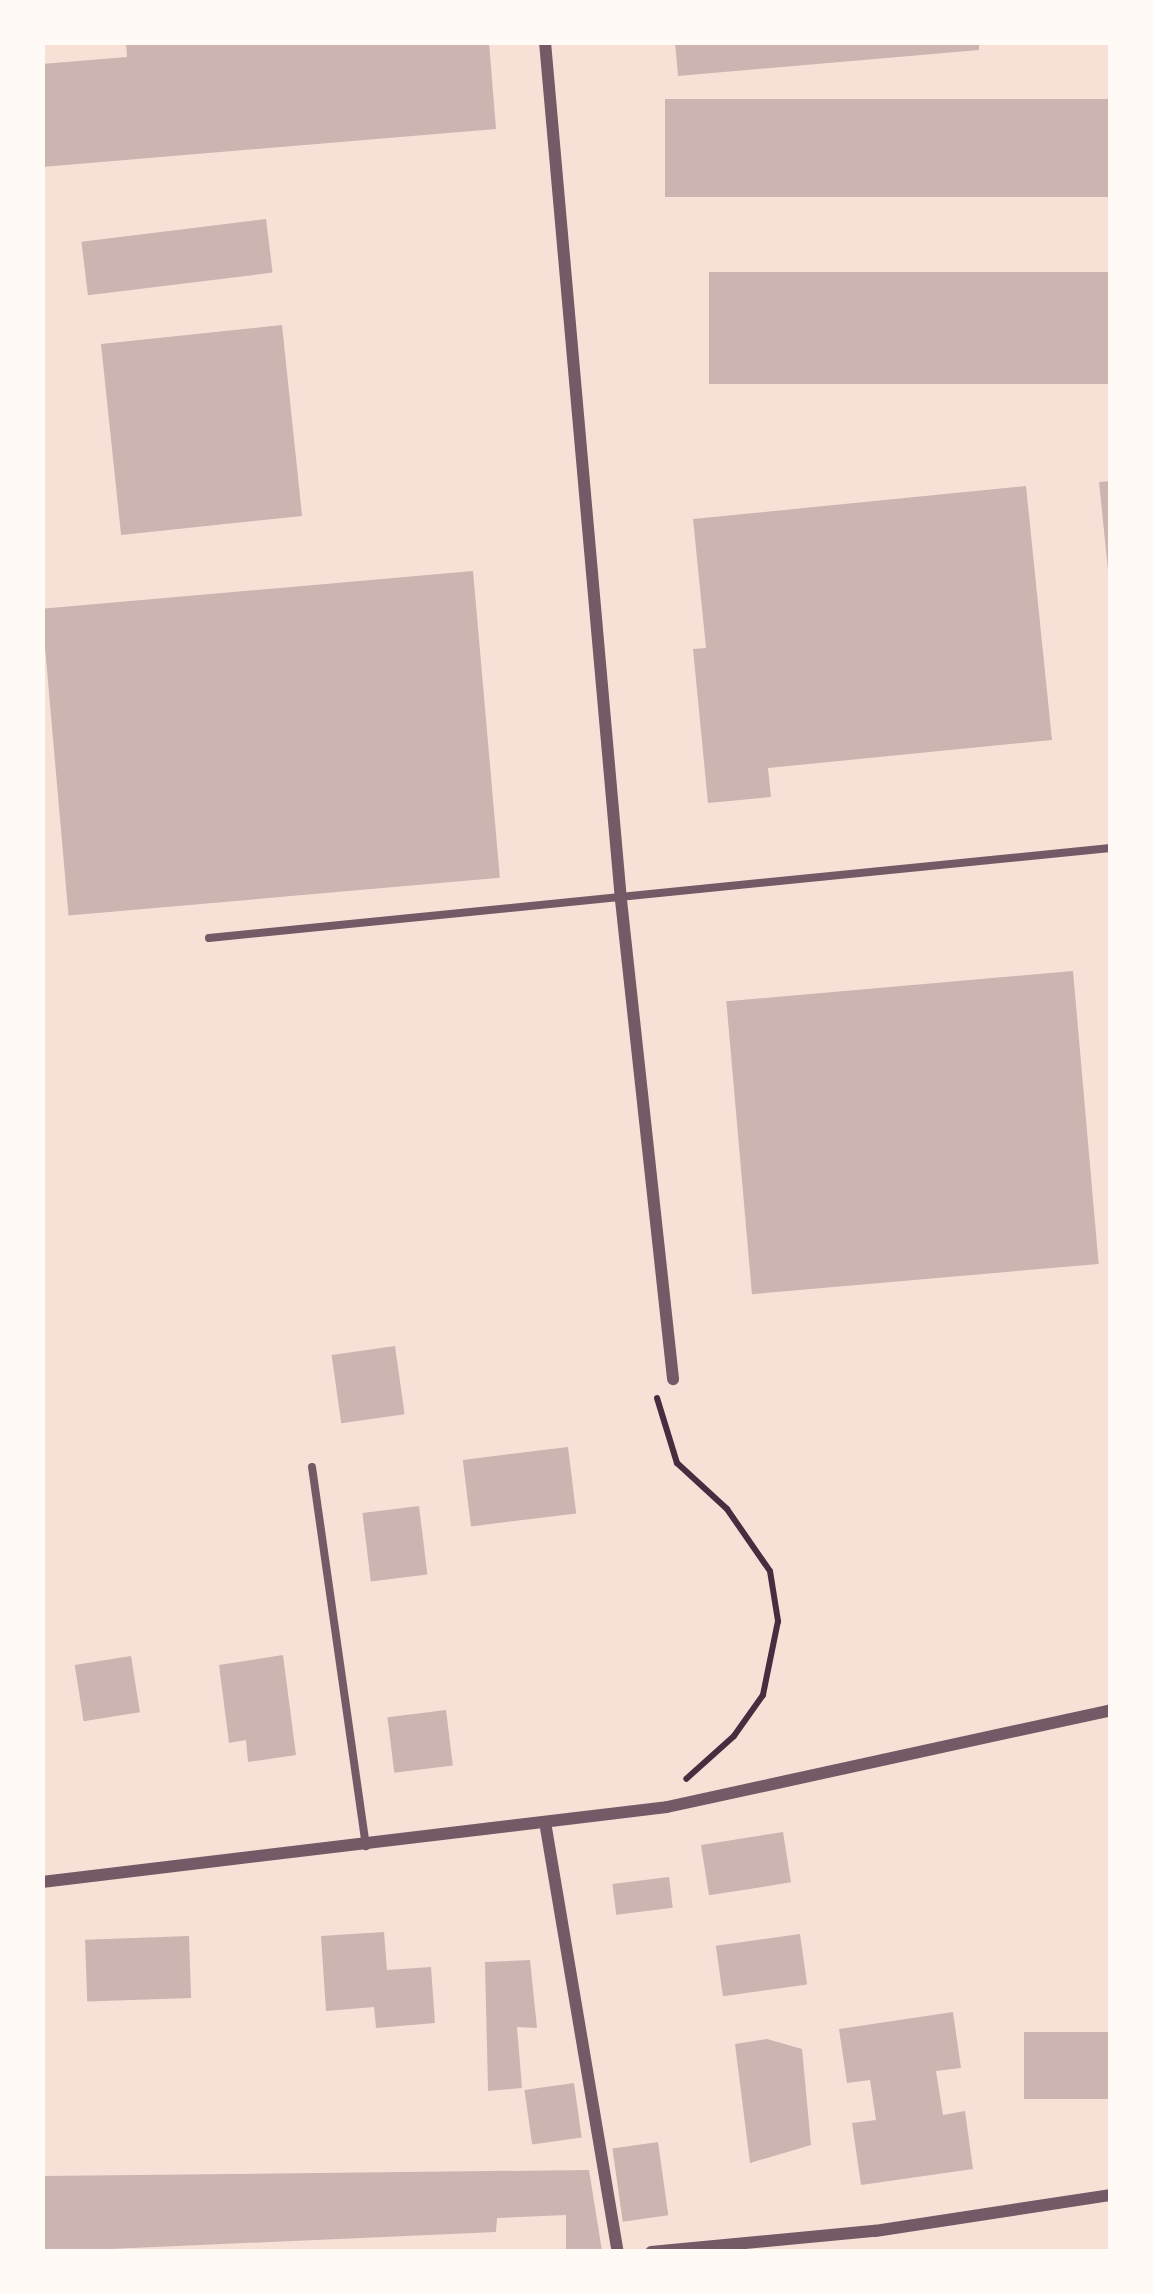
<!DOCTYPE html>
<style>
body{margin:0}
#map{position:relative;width:1153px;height:2294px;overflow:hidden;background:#f7e1d7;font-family:Ubuntu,sans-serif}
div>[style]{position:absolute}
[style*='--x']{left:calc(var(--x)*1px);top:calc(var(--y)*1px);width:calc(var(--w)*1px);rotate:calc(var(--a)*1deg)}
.building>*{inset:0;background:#ccb4b1;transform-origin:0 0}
.path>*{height:6px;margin:-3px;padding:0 3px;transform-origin:3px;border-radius:3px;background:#4a2c40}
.service>*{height:8px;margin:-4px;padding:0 4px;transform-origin:4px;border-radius:4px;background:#755966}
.minor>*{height:12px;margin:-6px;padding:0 6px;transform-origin:6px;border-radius:6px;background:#755966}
span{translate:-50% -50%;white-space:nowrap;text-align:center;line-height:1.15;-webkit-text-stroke:10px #fffaf5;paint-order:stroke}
.frame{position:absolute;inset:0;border:45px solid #fffaf5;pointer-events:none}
</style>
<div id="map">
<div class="building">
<i style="clip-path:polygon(126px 42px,489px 42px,496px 129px,42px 167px,42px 64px,127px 57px)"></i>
<i style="clip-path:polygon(675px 42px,979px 42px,979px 50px,678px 76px)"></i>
<i style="left:1111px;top:99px;width:98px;height:446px;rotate:90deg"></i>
<i style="left:266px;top:219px;width:54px;height:186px;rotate:83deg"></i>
<i style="left:1111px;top:272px;width:112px;height:402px;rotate:90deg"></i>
<i style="left:282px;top:325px;width:192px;height:182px;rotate:84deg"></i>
<i style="clip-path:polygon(1111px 481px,1111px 569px,1108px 570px,1099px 482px)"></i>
<i style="clip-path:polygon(1026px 486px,1052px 740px,768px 768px,771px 797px,708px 803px,693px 649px,706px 648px,693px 519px)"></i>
<i style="left:473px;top:571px;width:308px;height:433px;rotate:85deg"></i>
<i style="left:1073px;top:971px;width:294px;height:348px;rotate:85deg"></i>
<i style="left:395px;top:1346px;width:69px;height:64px;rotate:82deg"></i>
<i style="left:568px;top:1447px;width:67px;height:106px;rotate:83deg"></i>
<i style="left:419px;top:1506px;width:69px;height:57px;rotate:83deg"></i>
<i style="clip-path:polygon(283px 1655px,296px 1755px,248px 1762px,246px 1740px,229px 1743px,219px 1665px)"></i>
<i style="left:131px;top:1656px;width:57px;height:57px;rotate:81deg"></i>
<i style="left:446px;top:1710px;width:56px;height:59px;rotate:83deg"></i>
<i style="left:783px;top:1832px;width:51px;height:83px;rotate:81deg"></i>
<i style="left:669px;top:1877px;width:31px;height:57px;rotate:83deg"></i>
<i style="clip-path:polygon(384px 1932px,387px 1970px,431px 1967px,435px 2023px,376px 2028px,374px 2007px,326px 2011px,321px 1936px)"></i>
<i style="left:800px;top:1934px;width:51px;height:85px;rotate:82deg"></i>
<i style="left:189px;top:1936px;width:62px;height:104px;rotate:88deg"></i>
<i style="clip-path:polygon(530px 1960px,537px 2028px,517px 2027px,522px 2088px,488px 2091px,485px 1962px)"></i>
<i style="clip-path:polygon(953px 2012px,961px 2068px,936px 2071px,943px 2115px,965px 2111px,973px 2169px,861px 2185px,852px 2123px,876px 2120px,870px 2080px,847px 2083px,839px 2029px)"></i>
<i style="left:1111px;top:2032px;width:67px;height:87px;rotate:90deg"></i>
<i style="clip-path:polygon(767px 2039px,802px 2049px,811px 2145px,750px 2163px,735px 2044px)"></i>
<i style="left:574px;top:2083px;width:55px;height:50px;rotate:82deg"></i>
<i style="left:658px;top:2142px;width:74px;height:46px;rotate:82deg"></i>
<i style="clip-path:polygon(589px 2170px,602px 2251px,566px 2252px,566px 2215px,497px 2218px,496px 2232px,42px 2252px,42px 2176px)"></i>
</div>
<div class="path">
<i style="--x:657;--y:1398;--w:68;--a:72.9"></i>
<i style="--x:677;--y:1463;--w:68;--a:42.6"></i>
<i style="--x:727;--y:1509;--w:75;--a:55.3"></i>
<i style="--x:770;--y:1571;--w:51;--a:80.9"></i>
<i style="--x:778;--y:1621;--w:76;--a:101.5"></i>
<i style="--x:763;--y:1695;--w:50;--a:125.3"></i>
<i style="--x:734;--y:1736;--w:64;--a:138.1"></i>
</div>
<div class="service">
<i style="--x:209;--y:938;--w:906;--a:-5.7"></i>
<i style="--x:312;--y:1467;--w:383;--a:81.9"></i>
</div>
<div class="minor">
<i style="--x:545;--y:42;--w:861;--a:84.94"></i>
<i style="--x:621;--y:900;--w:482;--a:83.8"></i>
<i style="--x:545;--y:1822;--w:436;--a:80.4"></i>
<i style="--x:42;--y:1882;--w:629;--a:-6.84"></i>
<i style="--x:667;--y:1807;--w:454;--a:-12.3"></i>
<i style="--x:651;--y:2252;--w:225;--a:-5.4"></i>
<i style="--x:875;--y:2231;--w:239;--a:-8.7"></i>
</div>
<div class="frame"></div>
</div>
